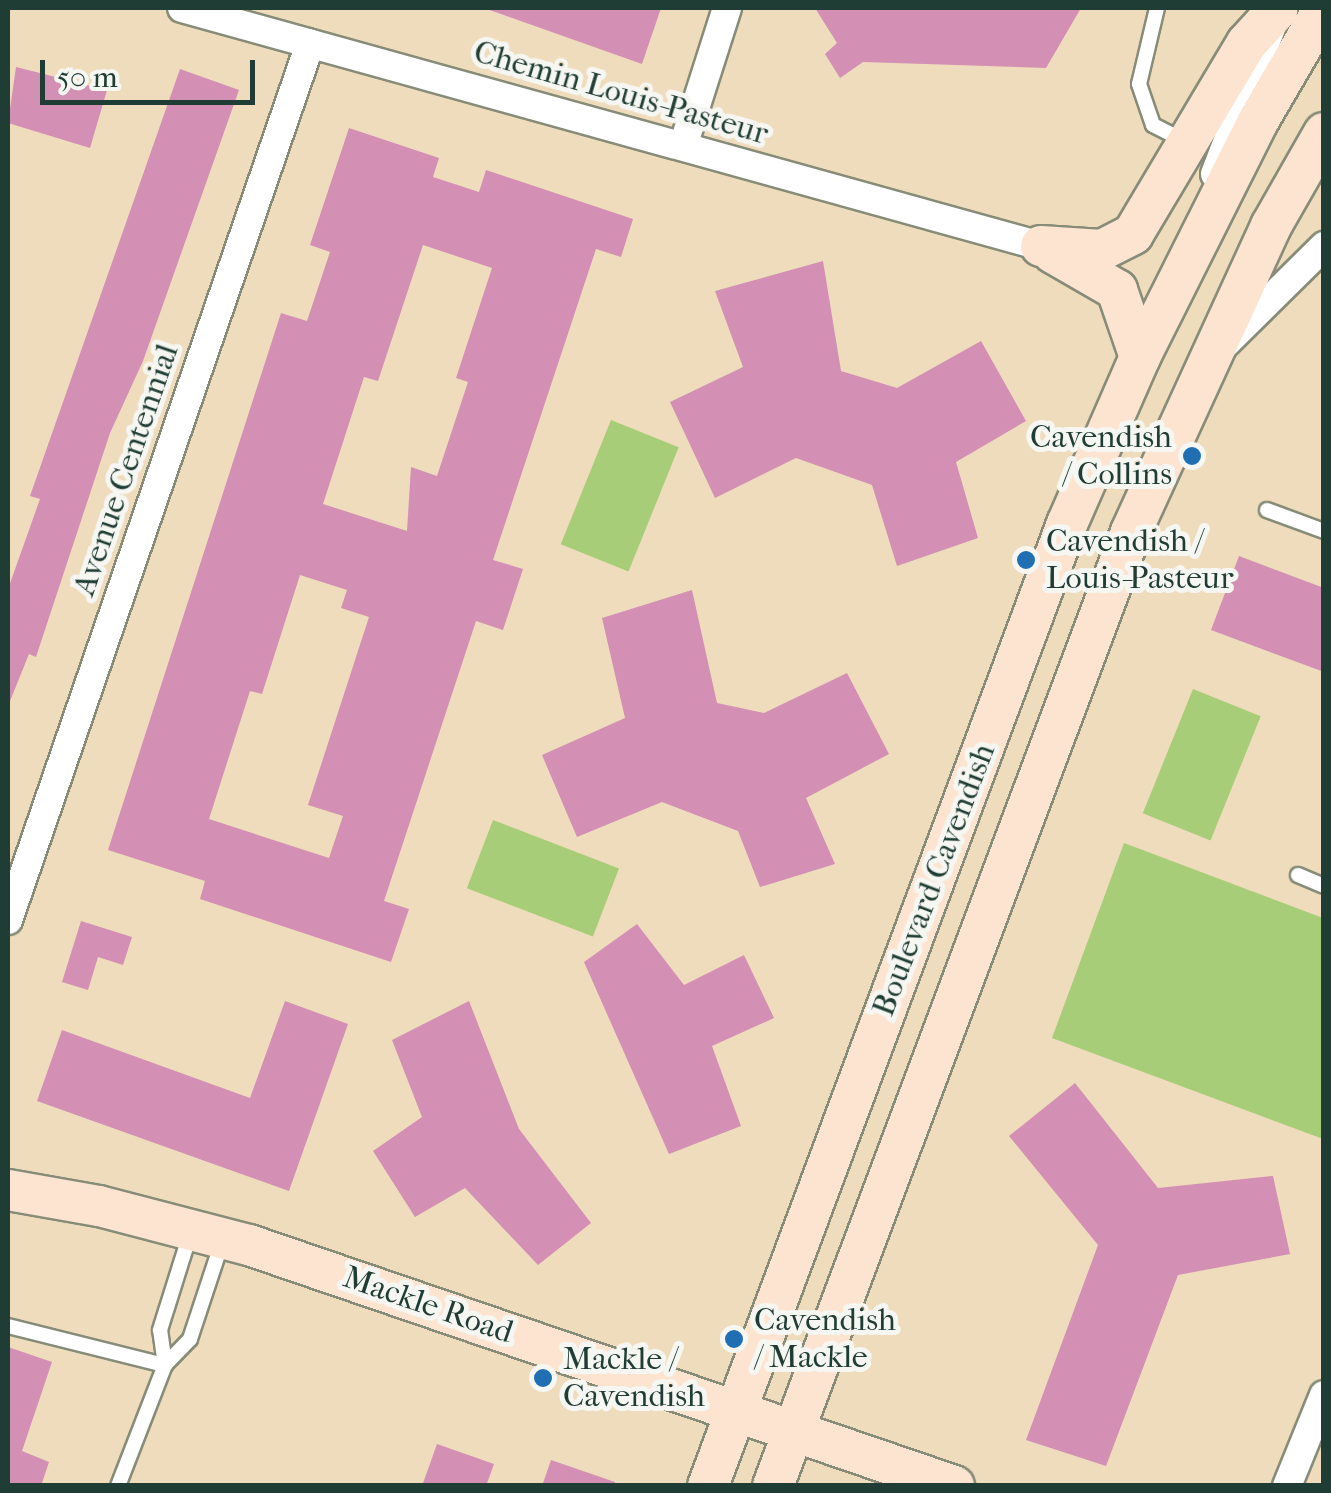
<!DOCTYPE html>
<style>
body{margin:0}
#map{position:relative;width:1331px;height:1493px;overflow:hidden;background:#efdcbc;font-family:"IM FELL French Canon",serif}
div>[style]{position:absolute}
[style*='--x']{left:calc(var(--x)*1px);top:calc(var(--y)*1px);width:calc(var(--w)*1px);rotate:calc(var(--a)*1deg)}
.green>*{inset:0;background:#a7cd78;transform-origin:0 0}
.building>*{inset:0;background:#d38fb4}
.roads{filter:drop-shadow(2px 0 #878c78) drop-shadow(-2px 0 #878c78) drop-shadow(0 2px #878c78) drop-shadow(0 -2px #878c78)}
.lane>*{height:14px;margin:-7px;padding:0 7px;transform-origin:7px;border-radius:7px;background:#fff}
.street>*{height:28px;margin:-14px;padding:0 14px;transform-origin:14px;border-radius:14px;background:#fff}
.secondary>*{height:40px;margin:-20px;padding:0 20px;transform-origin:20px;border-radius:20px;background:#fde4d1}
.dots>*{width:28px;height:28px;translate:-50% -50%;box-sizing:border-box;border:5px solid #f6f6f2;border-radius:50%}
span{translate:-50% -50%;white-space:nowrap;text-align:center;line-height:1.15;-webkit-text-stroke:10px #f6f6f2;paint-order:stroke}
.street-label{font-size:32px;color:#1f3d34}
.poi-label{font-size:32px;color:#1f3d34}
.right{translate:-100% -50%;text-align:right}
.left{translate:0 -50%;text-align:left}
.frame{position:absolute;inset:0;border:10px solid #1f3d34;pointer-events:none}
.scale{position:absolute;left:40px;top:60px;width:215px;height:45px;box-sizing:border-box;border:5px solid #1f3d34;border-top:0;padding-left:12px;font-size:30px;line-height:35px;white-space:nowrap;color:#1f3d34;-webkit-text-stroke:8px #f6f6f2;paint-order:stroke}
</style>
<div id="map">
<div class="green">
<i style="left:611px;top:420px;width:73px;height:134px;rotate:22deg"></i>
<i style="left:1193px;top:689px;width:73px;height:134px;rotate:22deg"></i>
<i style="left:493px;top:820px;width:135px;height:73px;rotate:21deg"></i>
<i style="clip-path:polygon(1124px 843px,1323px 918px,1323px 1139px,1052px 1038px)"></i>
</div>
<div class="building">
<i style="clip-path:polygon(484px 8px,661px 8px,642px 64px)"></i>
<i style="clip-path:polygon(815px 8px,1081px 8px,1046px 68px,863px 62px,840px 78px,825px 54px,837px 43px)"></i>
<i style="clip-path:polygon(16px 67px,107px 90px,90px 148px,8px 123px)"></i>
<i style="clip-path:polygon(180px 69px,239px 90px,143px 361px,110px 433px,36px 657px,29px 654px,8px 706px,8px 589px,40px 499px,30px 496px)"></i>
<i style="clip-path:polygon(evenodd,349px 128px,439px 158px,433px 177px,479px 192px,486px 170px,633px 219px,621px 257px,596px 249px,493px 560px,523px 569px,503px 630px,476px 621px,384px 901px,409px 909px,391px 962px,200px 899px,205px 881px,108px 850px,281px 313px,307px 321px,330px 252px,310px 245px,349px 128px,423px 245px,492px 268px,456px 378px,468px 382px,437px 476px,411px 467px,407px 531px,323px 504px,364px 377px,378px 381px,423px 245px,349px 128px,300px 575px,347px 590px,341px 608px,369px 617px,308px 805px,343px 816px,329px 858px,209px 819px,250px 691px,262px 694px,300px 575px)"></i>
<i style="clip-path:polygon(823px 261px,841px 371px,897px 388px,981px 341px,1026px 421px,956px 462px,978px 538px,897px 566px,872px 485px,796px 458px,715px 498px,670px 402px,743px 367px,715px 291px)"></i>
<i style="clip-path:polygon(1239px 556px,1324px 588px,1324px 672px,1211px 630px)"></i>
<i style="clip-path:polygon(692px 590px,717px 703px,764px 713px,847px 673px,889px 754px,806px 798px,835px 864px,760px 887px,738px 831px,662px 802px,577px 837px,542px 755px,625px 718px,602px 618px)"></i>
<i style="clip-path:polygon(81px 921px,132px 937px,123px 965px,98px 957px,88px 990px,62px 982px)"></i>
<i style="clip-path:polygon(637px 924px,684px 985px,744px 955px,774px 1018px,712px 1046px,741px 1126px,669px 1154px,584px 962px)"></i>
<i style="clip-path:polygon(285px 1001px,348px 1024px,289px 1191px,37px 1101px,62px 1030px,250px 1098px)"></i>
<i style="clip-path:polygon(469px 1001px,519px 1129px,591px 1223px,538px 1265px,465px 1188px,415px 1217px,373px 1151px,422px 1117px,392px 1040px)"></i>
<i style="clip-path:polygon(1075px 1083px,1158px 1188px,1273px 1176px,1290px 1254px,1178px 1275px,1106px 1466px,1026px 1440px,1098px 1245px,1009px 1136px)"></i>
<i style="clip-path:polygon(8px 1347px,52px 1362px,22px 1451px,49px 1462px,41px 1486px,8px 1486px)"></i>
<i style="clip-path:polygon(437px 1444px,494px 1464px,486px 1486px,422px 1486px)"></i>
<i style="clip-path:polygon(551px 1460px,615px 1482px,615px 1486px,542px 1486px)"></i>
</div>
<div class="roads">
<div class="lane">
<i style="--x:1157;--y:8;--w:78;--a:103.3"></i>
<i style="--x:1139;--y:84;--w:43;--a:71.1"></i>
<i style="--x:1153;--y:125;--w:38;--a:27"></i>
<i style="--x:1267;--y:510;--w:61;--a:20.2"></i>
<i style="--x:1298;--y:875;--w:28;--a:23"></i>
<i style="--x:8;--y:1326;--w:162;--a:14"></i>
<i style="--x:165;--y:1365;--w:35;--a:-98"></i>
<i style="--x:160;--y:1330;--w:104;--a:-72.6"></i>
<i style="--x:118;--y:1486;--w:130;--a:-68.8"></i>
<i style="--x:165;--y:1365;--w:36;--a:-46"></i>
<i style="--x:190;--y:1339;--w:102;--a:-71.7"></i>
</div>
<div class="street">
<i style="--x:182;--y:8;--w:891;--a:15.49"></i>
<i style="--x:683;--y:146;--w:145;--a:-72.3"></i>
<i style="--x:1215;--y:174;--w:167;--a:-69"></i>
<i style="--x:1224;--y:345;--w:141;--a:-44.7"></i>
<i style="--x:8;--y:920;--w:927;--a:-70.98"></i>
<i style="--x:1287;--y:1486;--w:98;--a:-67.9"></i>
</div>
<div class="secondary">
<i style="--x:1041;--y:246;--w:61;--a:3.8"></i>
<i style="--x:1102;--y:250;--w:35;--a:-27"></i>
<i style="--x:1133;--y:234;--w:222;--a:-59.2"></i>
<i style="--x:1247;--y:43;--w:45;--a:-47.7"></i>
<i style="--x:1053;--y:253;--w:74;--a:30"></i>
<i style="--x:1117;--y:290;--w:71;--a:71.1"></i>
<i style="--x:8;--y:1190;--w:92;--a:10"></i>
<i style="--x:99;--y:1206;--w:155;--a:14.6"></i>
<i style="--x:249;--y:1245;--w:745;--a:18.87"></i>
<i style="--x:708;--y:1486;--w:1027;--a:-69.54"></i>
<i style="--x:1067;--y:524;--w:182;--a:-66.4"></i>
<i style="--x:1140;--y:357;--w:262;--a:-63.4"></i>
<i style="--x:1257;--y:123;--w:133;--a:-59.8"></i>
<i style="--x:773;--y:1486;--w:1019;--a:-69.43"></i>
<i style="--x:1131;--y:532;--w:337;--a:-65.4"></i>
<i style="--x:1271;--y:226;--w:107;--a:-60.3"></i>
</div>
</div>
<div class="dots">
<i style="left:1192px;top:456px;background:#1f6fb2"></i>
<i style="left:1026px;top:560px;background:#1f6fb2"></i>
<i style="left:734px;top:1339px;background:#1f6fb2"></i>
<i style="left:543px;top:1378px;background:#1f6fb2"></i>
</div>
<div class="street-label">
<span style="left:621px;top:93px;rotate:16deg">Chemin Louis-Pasteur</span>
<span style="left:126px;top:470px;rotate:-71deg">Avenue Centennial</span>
<span style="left:934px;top:880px;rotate:-69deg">Boulevard Cavendish</span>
<span style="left:428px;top:1305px;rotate:19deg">Mackle Road</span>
</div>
<div class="poi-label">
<span class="right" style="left:1172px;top:456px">Cavendish<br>/ Collins</span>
<span class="left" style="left:1046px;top:560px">Cavendish /<br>Louis-Pasteur</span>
<span class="left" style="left:754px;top:1339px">Cavendish<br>/ Mackle</span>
<span class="left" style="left:563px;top:1378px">Mackle /<br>Cavendish</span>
</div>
<div class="frame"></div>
<div class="scale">50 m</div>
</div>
